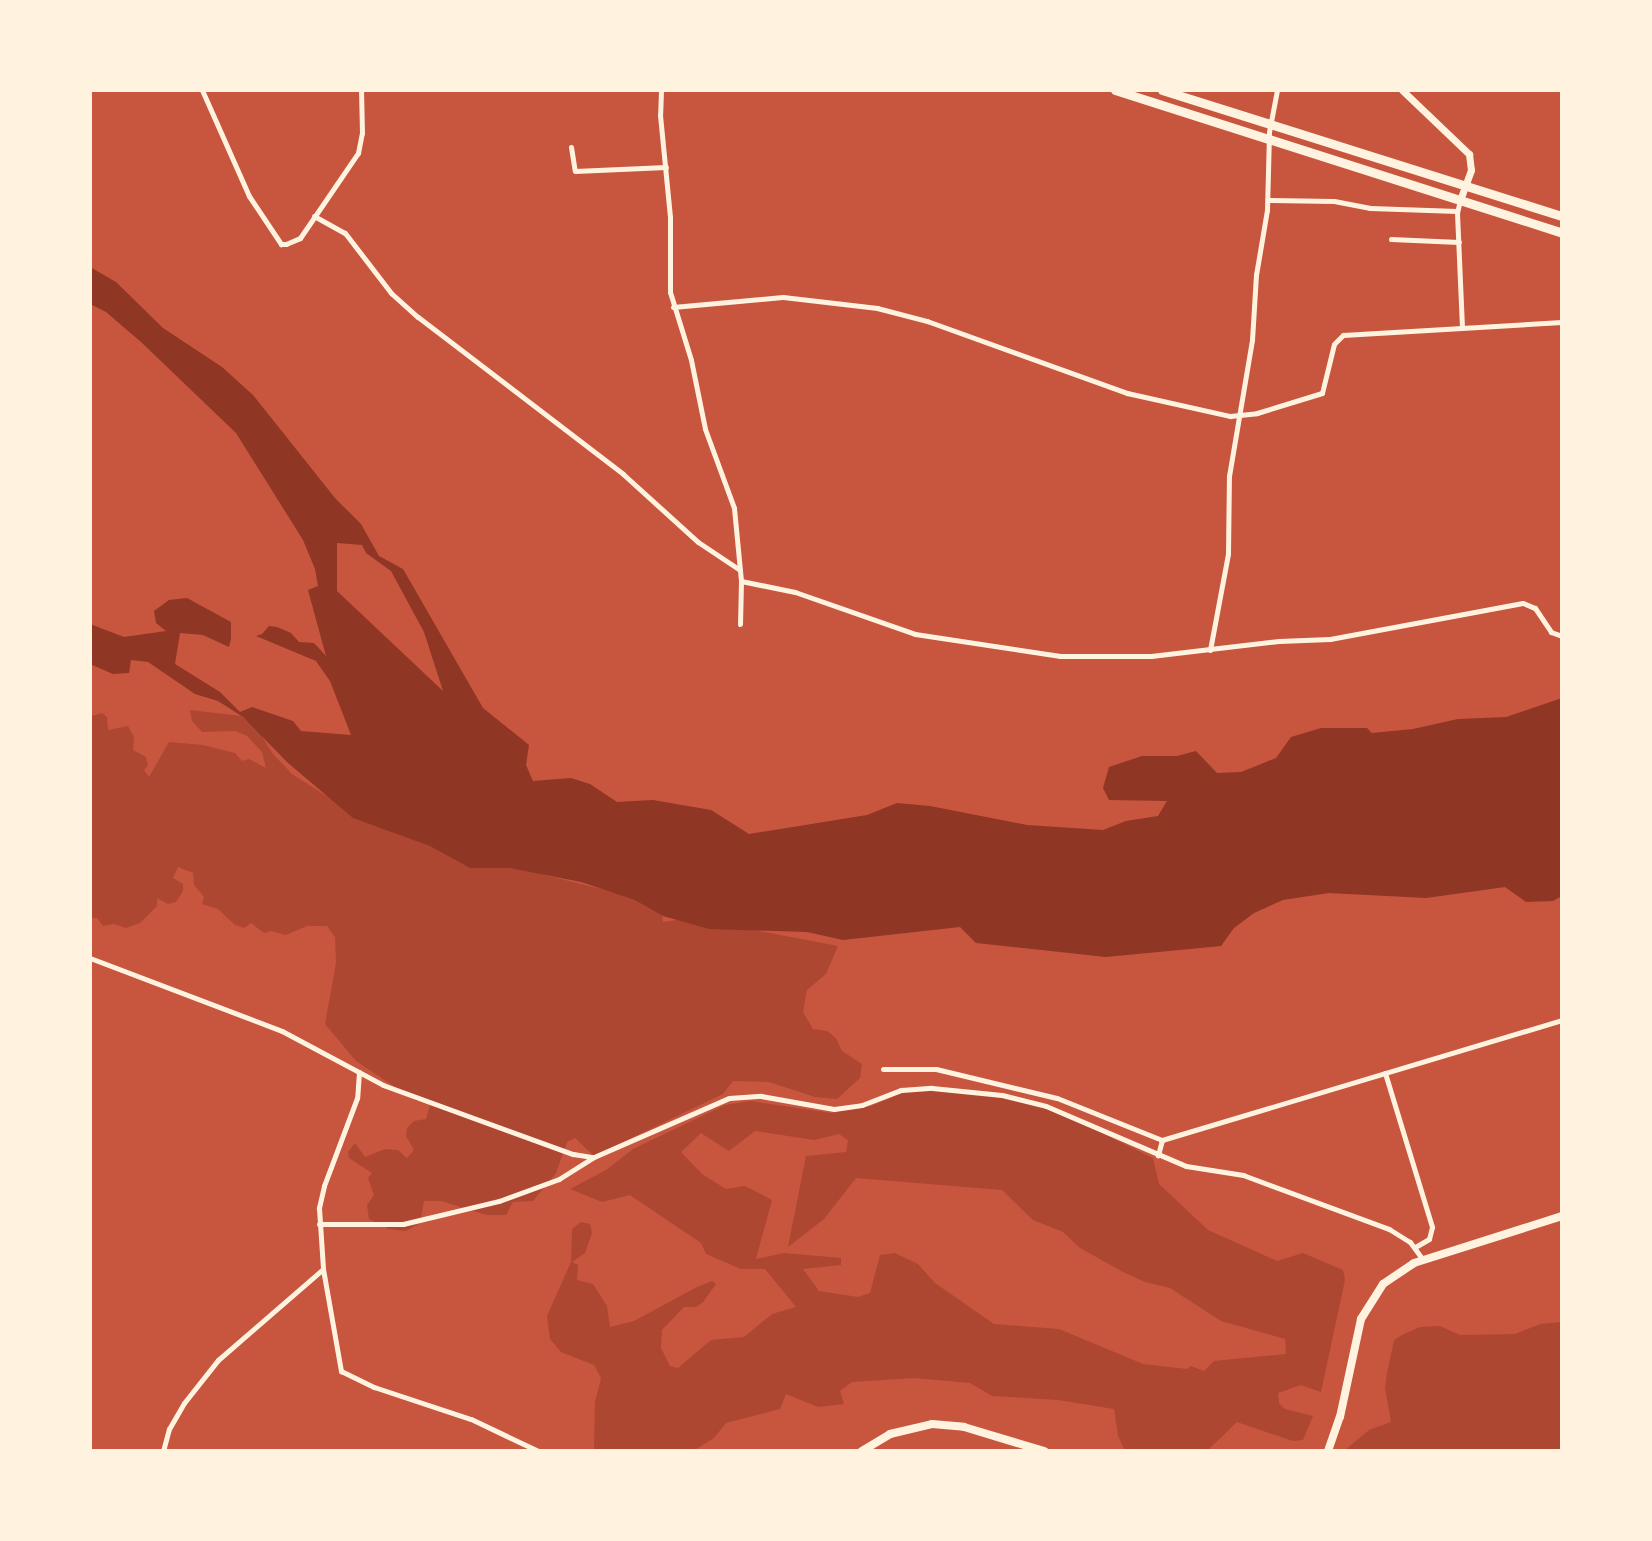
<!DOCTYPE html>
<style>
body{margin:0}
#map{position:relative;width:1652px;height:1541px;overflow:hidden;background:#c8553d;font-family:Arial,sans-serif}
div>[style]{position:absolute}
[style*='--x']{left:calc(var(--x)*1px);top:calc(var(--y)*1px);width:calc(var(--w)*1px);rotate:calc(var(--a)*1deg)}
.green>*{inset:0;background:#ae4732}
.water>*{inset:0;background:#8f3625}
.minor>*{height:5px;margin:-2.5px;padding:0 2.5px;transform-origin:2.5px;border-radius:2.5px;background:#fff3e0}
.tertiary>*{height:7px;margin:-3.5px;padding:0 3.5px;transform-origin:3.5px;border-radius:3.5px;background:#fff3e0}
.secondary>*{height:8px;margin:-4px;padding:0 4px;transform-origin:4px;border-radius:4px;background:#fff3e0}
.trunk>*{height:9px;margin:-4.5px;padding:0 4.5px;transform-origin:4.5px;border-radius:4.5px;background:#fff3e0}
span{translate:-50% -50%;white-space:nowrap;text-align:center;line-height:1.15;-webkit-text-stroke:6px #fff3e0;paint-order:stroke}
.frame{position:absolute;inset:0;border:92px solid #fff3e0;pointer-events:none}
</style>
<div id="map">
<div class="green">
<i style="clip-path:polygon(190px 710px,241px 716px,258px 730px,273px 754px,292px 774px,339px 804px,522px 864px,545px 875px,661px 904px,663px 922px,690px 918px,838px 946px,826px 974px,807px 990px,803px 1012px,813px 1029px,827px 1031px,836px 1038px,842px 1051px,862px 1064px,860px 1078px,837px 1099px,815px 1097px,769px 1082px,733px 1081px,723px 1094px,594px 1156px,575px 1138px,567px 1142px,556px 1173px,533px 1201px,513px 1202px,506px 1215px,486px 1215px,441px 1201px,424px 1201px,420px 1223px,406px 1231px,389px 1229px,369px 1219px,367px 1205px,374px 1195px,368px 1178px,372px 1173px,349px 1158px,348px 1152px,355px 1143px,365px 1157px,385px 1149px,398px 1150px,407px 1158px,414px 1150px,406px 1136px,407px 1128px,414px 1121px,426px 1119px,431px 1101px,416px 1101px,356px 1061px,325px 1024px,336px 963px,335px 937px,327px 926px,307px 926px,286px 935px,271px 931px,264px 933px,251px 923px,244px 928px,235px 925px,218px 909px,202px 904px,204px 897px,194px 885px,193px 873px,178px 867px,173px 878px,183px 884px,183px 891px,176px 902px,168px 904px,157px 898px,157px 906px,140px 923px,126px 928px,114px 924px,103px 926px,97px 918px,90px 918px,92px 716px,102px 713px,107px 717px,108px 730px,128px 726px,134px 737px,133px 750px,146px 757px,148px 765px,144px 770px,149px 777px,169px 742px,203px 745px,235px 753px,242px 761px,249px 759px,266px 768px,262px 752px,247px 736px,235px 731px,202px 732px,192px 721px)"></i>
<i style="clip-path:polygon(evenodd,942px 1090px,1017px 1100px,1054px 1110px,1153px 1158px,1159px 1184px,1208px 1230px,1277px 1261px,1303px 1253px,1343px 1270px,1345px 1280px,1321px 1392px,1301px 1385px,1278px 1393px,1279px 1403px,1285px 1409px,1313px 1416px,1303px 1440px,1293px 1441px,1237px 1422px,1207px 1451px,1125px 1451px,1118px 1436px,1114px 1409px,1058px 1400px,992px 1396px,970px 1383px,914px 1378px,852px 1382px,840px 1391px,844px 1404px,818px 1407px,786px 1394px,780px 1409px,726px 1423px,714px 1438px,693px 1451px,594px 1451px,595px 1402px,601px 1378px,594px 1365px,561px 1352px,550px 1339px,547px 1316px,571px 1262px,572px 1229px,581px 1222px,590px 1224px,592px 1233px,585px 1253px,572px 1262px,578px 1265px,577px 1280px,593px 1284px,607px 1306px,610px 1327px,634px 1321px,697px 1287px,712px 1281px,716px 1284px,703px 1302px,696px 1307px,684px 1307px,662px 1330px,661px 1348px,670px 1366px,678px 1368px,711px 1340px,744px 1337px,772px 1314px,796px 1307px,765px 1269px,741px 1269px,706px 1254px,701px 1243px,630px 1195px,602px 1202px,570px 1189px,606px 1170px,633px 1149px,725px 1105px,751px 1101px,831px 1113px,871px 1106px,903px 1093px,942px 1090px,755px 1131px,814px 1140px,839px 1134px,848px 1140px,846px 1152px,806px 1156px,788px 1247px,824px 1219px,856px 1178px,1002px 1190px,1033px 1220px,1063px 1232px,1080px 1248px,1123px 1272px,1145px 1282px,1170px 1288px,1221px 1321px,1285px 1339px,1286px 1354px,1214px 1361px,1204px 1371px,1191px 1366px,1187px 1369px,1143px 1364px,1059px 1329px,994px 1324px,935px 1283px,918px 1264px,895px 1253px,880px 1255px,870px 1293px,858px 1297px,819px 1291px,803px 1269px,841px 1265px,841px 1258px,784px 1253px,756px 1259px,772px 1200px,745px 1186px,726px 1189px,702px 1174px,681px 1152px,701px 1133px,729px 1151px,755px 1131px)"></i>
<i style="clip-path:polygon(1562px 1322px,1562px 1451px,1344px 1451px,1369px 1430px,1391px 1422px,1385px 1388px,1387px 1373px,1394px 1340px,1404px 1334px,1420px 1327px,1440px 1326px,1460px 1335px,1515px 1334px,1540px 1324px)"></i>
</div>
<div class="water">
<i style="clip-path:polygon(evenodd,90px 267px,116px 282px,163px 328px,222px 367px,253px 395px,335px 498px,361px 524px,379px 556px,403px 569px,483px 708px,529px 745px,526px 765px,533px 781px,571px 778px,590px 784px,617px 802px,653px 800px,711px 810px,749px 834px,867px 815px,897px 803px,930px 806px,1027px 825px,1103px 830px,1126px 821px,1158px 816px,1167px 801px,1109px 800px,1103px 788px,1109px 767px,1142px 756px,1177px 756px,1196px 751px,1217px 773px,1241px 772px,1276px 758px,1291px 737px,1321px 728px,1367px 728px,1372px 733px,1413px 729px,1458px 719px,1506px 717px,1562px 698px,1562px 896px,1553px 901px,1526px 902px,1505px 887px,1426px 898px,1329px 893px,1283px 900px,1254px 913px,1234px 928px,1221px 946px,1106px 957px,976px 943px,960px 927px,843px 940px,807px 932px,709px 929px,663px 916px,635px 900px,581px 882px,510px 868px,470px 868px,430px 846px,353px 818px,288px 763px,243px 717px,218px 701px,195px 694px,148px 662px,131px 660px,129px 673px,113px 674px,90px 664px,90px 624px,124px 637px,166px 631px,156px 623px,154px 611px,169px 600px,187px 598px,231px 622px,231px 639px,229px 647px,203px 635px,180px 633px,175px 664px,220px 692px,240px 712px,252px 707px,293px 721px,301px 731px,351px 735px,330px 681px,316px 661px,256px 636px,262px 634px,269px 626px,277px 627px,291px 633px,299px 642px,314px 643px,326px 656px,308px 590px,318px 586px,315px 569px,303px 540px,236px 433px,141px 342px,106px 312px,90px 304px,90px 267px,337px 543px,362px 545px,366px 553px,391px 571px,424px 632px,443px 691px,337px 591px,337px 543px)"></i>
</div>
<div class="minor">
<i style="--x:202;--y:90;--w:116;--a:66.1"></i>
<i style="--x:249;--y:196;--w:58;--a:56.3"></i>
<i style="--x:281;--y:244;--w:5;--a:0"></i>
<i style="--x:286;--y:244;--w:15;--a:-23"></i>
<i style="--x:300;--y:238;--w:103;--a:-55.7"></i>
<i style="--x:358;--y:153;--w:20;--a:-79"></i>
<i style="--x:362;--y:133;--w:43;--a:-91.3"></i>
<i style="--x:661;--y:90;--w:25;--a:92"></i>
<i style="--x:660;--y:115;--w:102;--a:84.4"></i>
<i style="--x:670;--y:217;--w:75;--a:90"></i>
<i style="--x:670;--y:292;--w:71;--a:72.8"></i>
<i style="--x:691;--y:360;--w:70;--a:78.5"></i>
<i style="--x:705;--y:429;--w:84;--a:69.8"></i>
<i style="--x:734;--y:508;--w:73;--a:84.5"></i>
<i style="--x:741;--y:581;--w:43;--a:91.3"></i>
<i style="--x:571;--y:147;--w:24;--a:81"></i>
<i style="--x:575;--y:171;--w:91;--a:-2.5"></i>
<i style="--x:1268;--y:200;--w:66;--a:0.9"></i>
<i style="--x:1334;--y:201;--w:37;--a:11"></i>
<i style="--x:1370;--y:208;--w:87;--a:2"></i>
<i style="--x:1460;--y:200;--w:13;--a:103"></i>
<i style="--x:1457;--y:213;--w:115;--a:87.5"></i>
<i style="--x:314;--y:216;--w:35;--a:29"></i>
<i style="--x:345;--y:233;--w:76;--a:52.5"></i>
<i style="--x:391;--y:293;--w:36;--a:42"></i>
<i style="--x:418;--y:317;--w:258;--a:37.4"></i>
<i style="--x:623;--y:474;--w:101;--a:42.2"></i>
<i style="--x:698;--y:542;--w:50;--a:33.7"></i>
<i style="--x:1391;--y:239;--w:68;--a:2.5"></i>
<i style="--x:673;--y:307;--w:110;--a:-5.2"></i>
<i style="--x:783;--y:297;--w:95;--a:6.7"></i>
<i style="--x:877;--y:308;--w:52;--a:14.6"></i>
<i style="--x:927;--y:321;--w:213;--a:19.8"></i>
<i style="--x:1127;--y:393;--w:106;--a:12.6"></i>
<i style="--x:1230;--y:416;--w:27;--a:-6"></i>
<i style="--x:1257;--y:413;--w:68;--a:-17.1"></i>
<i style="--x:1322;--y:393;--w:50;--a:-76.2"></i>
<i style="--x:1334;--y:344;--w:13;--a:-45"></i>
<i style="--x:1343;--y:335;--w:219;--a:-3.4"></i>
<i style="--x:741;--y:581;--w:55;--a:11.5"></i>
<i style="--x:795;--y:592;--w:127;--a:19.3"></i>
<i style="--x:915;--y:634;--w:147;--a:8.6"></i>
<i style="--x:1060;--y:656;--w:91;--a:0"></i>
<i style="--x:1151;--y:656;--w:129;--a:-6.7"></i>
<i style="--x:1279;--y:641;--w:51;--a:-2.2"></i>
<i style="--x:1330;--y:639;--w:196;--a:-10.6"></i>
<i style="--x:1523;--y:603;--w:13;--a:23"></i>
<i style="--x:1535;--y:608;--w:29;--a:56"></i>
<i style="--x:1551;--y:632;--w:12;--a:20"></i>
<i style="--x:1210;--y:650;--w:98;--a:-79.4"></i>
<i style="--x:1228;--y:554;--w:78;--a:-89.3"></i>
<i style="--x:1229;--y:476;--w:138;--a:-80.4"></i>
<i style="--x:1252;--y:340;--w:65;--a:-86.5"></i>
<i style="--x:1256;--y:275;--w:66;--a:-80.4"></i>
<i style="--x:1267;--y:210;--w:78;--a:-88.5"></i>
<i style="--x:1269;--y:132;--w:43;--a:-79.2"></i>
<i style="--x:90;--y:958;--w:205;--a:20.8"></i>
<i style="--x:282;--y:1031;--w:115;--a:28.1"></i>
<i style="--x:383;--y:1085;--w:202;--a:20"></i>
<i style="--x:573;--y:1154;--w:20;--a:9"></i>
<i style="--x:883;--y:1069;--w:53;--a:0"></i>
<i style="--x:936;--y:1069;--w:124;--a:13.5"></i>
<i style="--x:1057;--y:1098;--w:113;--a:21.8"></i>
<i style="--x:1162;--y:1140;--w:16;--a:105"></i>
<i style="--x:359;--y:1072;--w:26;--a:94"></i>
<i style="--x:357;--y:1098;--w:94;--a:110.6"></i>
<i style="--x:324;--y:1186;--w:23;--a:103"></i>
<i style="--x:319;--y:1208;--w:61;--a:86.2"></i>
<i style="--x:323;--y:1269;--w:104;--a:80"></i>
<i style="--x:341;--y:1371;--w:37;--a:26"></i>
<i style="--x:374;--y:1387;--w:102;--a:18.3"></i>
<i style="--x:471;--y:1419;--w:74;--a:25.5"></i>
<i style="--x:1385;--y:1073;--w:161;--a:73"></i>
<i style="--x:1432;--y:1227;--w:12;--a:104"></i>
<i style="--x:1429;--y:1239;--w:16;--a:150"></i>
<i style="--x:1162;--y:1140;--w:418;--a:-16.7"></i>
<i style="--x:319;--y:1224;--w:84;--a:0"></i>
<i style="--x:403;--y:1224;--w:99;--a:-13.5"></i>
<i style="--x:499;--y:1201;--w:64;--a:-20.1"></i>
<i style="--x:559;--y:1179;--w:41;--a:-32.2"></i>
<i style="--x:594;--y:1157;--w:147;--a:-23.6"></i>
<i style="--x:729;--y:1098;--w:32;--a:-4"></i>
<i style="--x:761;--y:1096;--w:74;--a:10.1"></i>
<i style="--x:834;--y:1109;--w:28;--a:-8"></i>
<i style="--x:862;--y:1105;--w:42;--a:-21"></i>
<i style="--x:901;--y:1090;--w:31;--a:-4"></i>
<i style="--x:932;--y:1088;--w:70;--a:5.7"></i>
<i style="--x:1002;--y:1095;--w:45;--a:14"></i>
<i style="--x:1046;--y:1106;--w:152;--a:23.2"></i>
<i style="--x:1186;--y:1166;--w:58;--a:9"></i>
<i style="--x:1243;--y:1175;--w:156;--a:20.3"></i>
<i style="--x:1389;--y:1229;--w:25;--a:32"></i>
<i style="--x:1410;--y:1242;--w:22;--a:54"></i>
<i style="--x:163;--y:1451;--w:23;--a:-75"></i>
<i style="--x:169;--y:1429;--w:30;--a:-60"></i>
<i style="--x:184;--y:1403;--w:55;--a:-51.7"></i>
<i style="--x:218;--y:1360;--w:138;--a:-40.9"></i>
</div>
<div class="tertiary">
<i style="--x:1402;--y:90;--w:93;--a:43.7"></i>
<i style="--x:1469;--y:154;--w:16;--a:83"></i>
<i style="--x:1471;--y:170;--w:32;--a:110"></i>
</div>
<div class="secondary">
<i style="--x:862;--y:1451;--w:33;--a:-31"></i>
<i style="--x:890;--y:1434;--w:43;--a:-13.4"></i>
<i style="--x:932;--y:1424;--w:32;--a:5"></i>
<i style="--x:964;--y:1427;--w:84;--a:16.7"></i>
<i style="--x:1328;--y:1451;--w:36;--a:-71"></i>
<i style="--x:1340;--y:1417;--w:100;--a:-77.9"></i>
<i style="--x:1361;--y:1319;--w:41;--a:-57.8"></i>
<i style="--x:1383;--y:1284;--w:37;--a:-34"></i>
<i style="--x:1414;--y:1263;--w:155;--a:-17.6"></i>
</div>
<div class="trunk">
<i style="--x:1115;--y:90;--w:469;--a:17.7"></i>
<i style="--x:1162;--y:90;--w:419;--a:17.5"></i>
</div>
<div class="frame"></div>
</div>
